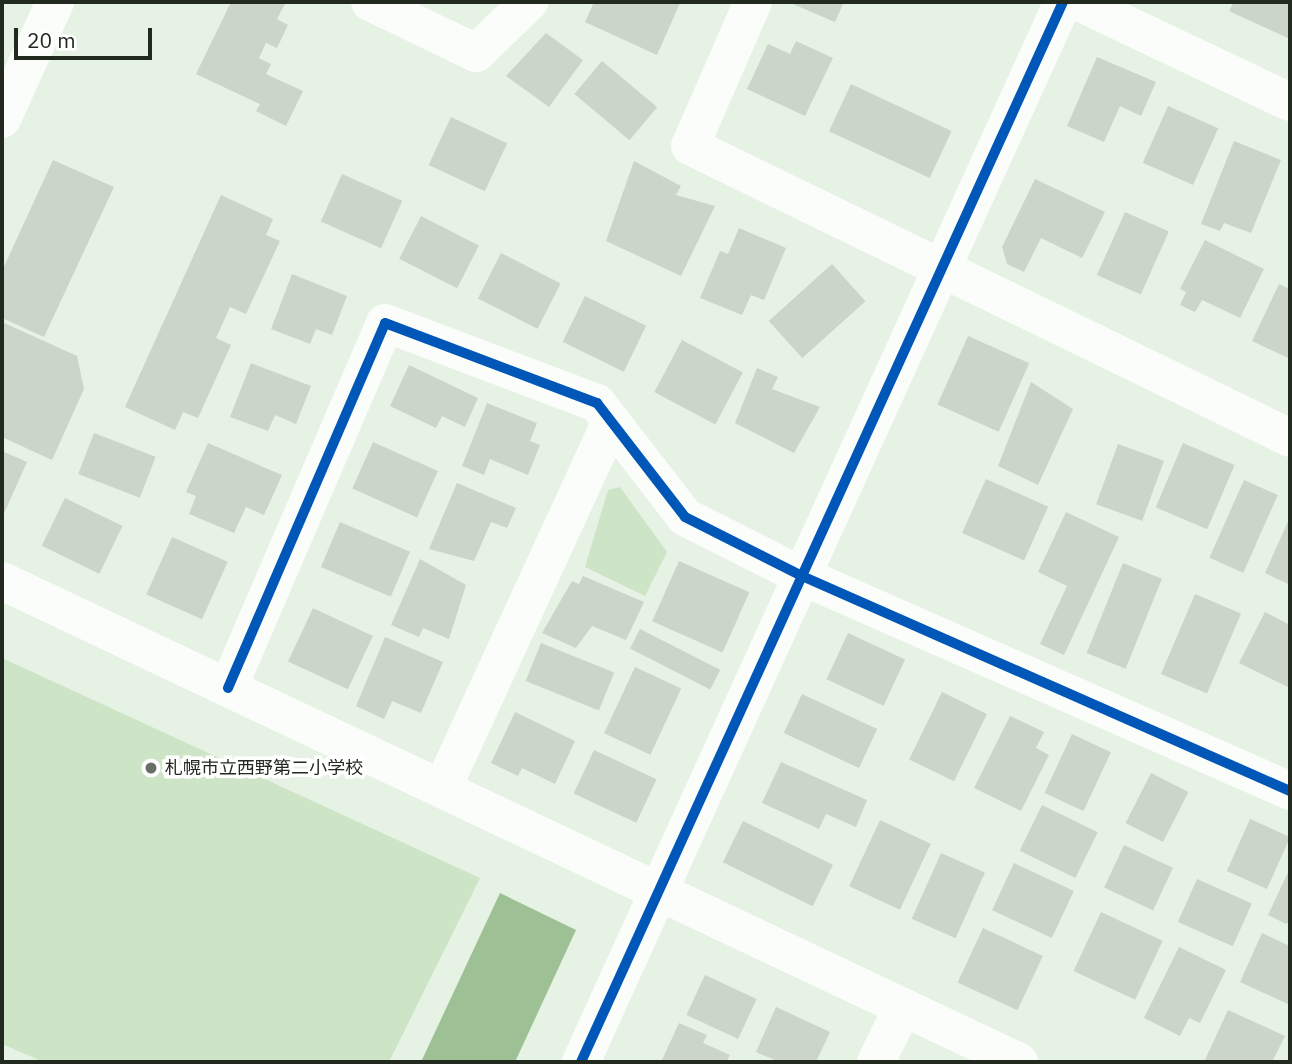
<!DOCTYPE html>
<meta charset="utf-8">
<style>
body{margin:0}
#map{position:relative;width:1292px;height:1064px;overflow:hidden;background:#e6f2e4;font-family:"IBM Plex Sans","Noto Sans JP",sans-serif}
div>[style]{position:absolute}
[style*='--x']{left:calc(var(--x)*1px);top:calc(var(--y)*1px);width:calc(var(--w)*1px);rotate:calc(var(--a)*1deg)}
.green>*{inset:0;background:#cde4c7}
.water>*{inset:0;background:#9dc094}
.building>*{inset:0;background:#ccd5ca;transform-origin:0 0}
.minor>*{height:38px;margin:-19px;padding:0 19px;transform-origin:19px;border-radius:19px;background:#fbfdfb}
.cycleway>*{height:10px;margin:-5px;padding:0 5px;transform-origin:5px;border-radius:5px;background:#0057b8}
.dots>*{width:19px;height:19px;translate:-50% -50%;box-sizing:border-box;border:4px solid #fff;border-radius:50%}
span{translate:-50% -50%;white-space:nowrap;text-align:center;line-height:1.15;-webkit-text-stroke:7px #fff;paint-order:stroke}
.poi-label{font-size:18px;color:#222a20}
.left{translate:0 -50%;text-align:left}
.frame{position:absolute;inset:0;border:4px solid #222a20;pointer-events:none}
.scale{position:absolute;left:14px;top:28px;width:138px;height:32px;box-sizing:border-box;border:4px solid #222a20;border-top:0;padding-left:9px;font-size:21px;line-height:24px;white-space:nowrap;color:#222a20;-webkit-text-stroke:5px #fff;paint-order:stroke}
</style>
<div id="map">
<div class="green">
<i style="clip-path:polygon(620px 487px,667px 552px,645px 596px,585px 567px,608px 490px)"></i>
<i style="clip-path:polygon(2px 658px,480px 878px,389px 1062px,44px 1062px,2px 1044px)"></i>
</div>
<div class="water">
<i style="clip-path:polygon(500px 893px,576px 930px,515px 1062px,421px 1062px)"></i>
</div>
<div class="building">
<i style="clip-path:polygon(231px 2px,286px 2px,277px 19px,288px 25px,277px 48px,266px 43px,259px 58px,271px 64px,266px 74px,303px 91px,286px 126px,256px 111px,260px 104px,196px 74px)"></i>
<i style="clip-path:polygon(594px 2px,678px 2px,680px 3px,657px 55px,585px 22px)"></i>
<i style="clip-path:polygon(788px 2px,844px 2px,835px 22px)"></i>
<i style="clip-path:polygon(1234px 2px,1290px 2px,1290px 39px,1229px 11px)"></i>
<i style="clip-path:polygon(546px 33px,583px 60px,549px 107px,506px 76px)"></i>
<i style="clip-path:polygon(796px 41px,833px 58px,805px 116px,747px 89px,768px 44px,790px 54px)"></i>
<i style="clip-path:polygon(1097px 57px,1156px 82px,1141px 116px,1120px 106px,1104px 142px,1067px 126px)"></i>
<i style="left:602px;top:61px;width:72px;height:43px;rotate:40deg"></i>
<i style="left:851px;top:84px;width:111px;height:52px;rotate:25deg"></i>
<i style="left:1168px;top:106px;width:55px;height:62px;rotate:24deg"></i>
<i style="left:451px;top:117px;width:62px;height:53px;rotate:25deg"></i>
<i style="clip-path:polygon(1234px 141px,1281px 160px,1251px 233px,1224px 223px,1220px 231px,1201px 224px)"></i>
<i style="clip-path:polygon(53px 160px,114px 187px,44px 337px,2px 318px,2px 271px)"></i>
<i style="clip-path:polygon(634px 161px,681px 186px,676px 195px,715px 206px,681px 276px,606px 241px)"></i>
<i style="left:342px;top:174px;width:66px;height:52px;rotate:24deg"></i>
<i style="clip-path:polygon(1035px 179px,1105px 212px,1082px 258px,1041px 238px,1024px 272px,1007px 264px,1002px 247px)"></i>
<i style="clip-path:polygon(221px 195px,273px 219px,266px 235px,280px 241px,246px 314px,230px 307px,216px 338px,231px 345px,198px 418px,183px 412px,175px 430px,125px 407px)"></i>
<i style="left:1125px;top:212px;width:48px;height:69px;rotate:24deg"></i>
<i style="left:421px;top:216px;width:65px;height:48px;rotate:27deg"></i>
<i style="clip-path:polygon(739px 228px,786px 248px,764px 300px,751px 295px,742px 315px,700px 298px,720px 251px,728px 254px)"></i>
<i style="clip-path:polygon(1205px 240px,1264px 269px,1240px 318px,1202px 300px,1195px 312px,1180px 305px,1186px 292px,1180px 289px)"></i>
<i style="left:501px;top:253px;width:67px;height:51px;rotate:27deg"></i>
<i style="left:832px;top:264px;width:50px;height:85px;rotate:48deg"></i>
<i style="clip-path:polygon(292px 274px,347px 296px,332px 335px,316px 329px,310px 344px,271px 329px)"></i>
<i style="clip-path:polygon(1279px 284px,1290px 289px,1290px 359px,1252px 341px)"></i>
<i style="left:585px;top:296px;width:68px;height:51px;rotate:26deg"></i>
<i style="clip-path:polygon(2px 322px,77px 356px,84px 389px,52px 460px,2px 437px)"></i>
<i style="left:968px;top:336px;width:67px;height:75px;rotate:24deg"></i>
<i style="left:682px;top:340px;width:69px;height:59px;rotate:28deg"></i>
<i style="clip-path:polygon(251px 363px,311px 386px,296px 424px,275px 415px,268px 431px,230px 417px)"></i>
<i style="clip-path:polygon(409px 365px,478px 398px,465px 427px,442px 416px,436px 428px,390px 406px)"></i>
<i style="clip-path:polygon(757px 368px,778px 377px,772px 389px,820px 407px,794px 453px,735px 423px)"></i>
<i style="clip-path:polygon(1031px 382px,1073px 409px,1038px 485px,998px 466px)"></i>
<i style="clip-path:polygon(487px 403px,537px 423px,530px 441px,540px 445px,528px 475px,490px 459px,484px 475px,462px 466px)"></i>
<i style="left:94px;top:433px;width:66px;height:44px;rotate:21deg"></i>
<i style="left:373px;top:442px;width:71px;height:51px;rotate:24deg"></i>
<i style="clip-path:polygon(208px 443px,282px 475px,264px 515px,246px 507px,234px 533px,189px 514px,196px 496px,186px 492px)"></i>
<i style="left:1183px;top:443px;width:56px;height:70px;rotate:23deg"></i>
<i style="left:1118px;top:444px;width:49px;height:64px;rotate:20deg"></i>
<i style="clip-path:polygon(2px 451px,27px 462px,2px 518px)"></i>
<i style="left:986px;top:479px;width:68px;height:59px;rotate:24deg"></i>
<i style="left:1244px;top:480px;width:37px;height:85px;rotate:24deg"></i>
<i style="clip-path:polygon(457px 483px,516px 508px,507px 528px,491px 522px,474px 561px,429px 549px)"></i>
<i style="left:65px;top:498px;width:64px;height:53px;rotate:26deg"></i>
<i style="clip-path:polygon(1066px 512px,1119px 537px,1064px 655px,1040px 644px,1067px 586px,1038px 572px)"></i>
<i style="clip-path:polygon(1290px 517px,1290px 585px,1265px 573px)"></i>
<i style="left:340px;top:522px;width:76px;height:49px;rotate:23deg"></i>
<i style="left:172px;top:537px;width:61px;height:63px;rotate:24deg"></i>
<i style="clip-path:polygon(420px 559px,466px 585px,449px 639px,423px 628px,419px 637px,391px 625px)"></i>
<i style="left:679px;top:561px;width:77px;height:66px;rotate:24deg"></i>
<i style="left:1123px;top:563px;width:42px;height:97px;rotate:22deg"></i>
<i style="clip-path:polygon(583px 576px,644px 602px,626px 640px,592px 626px,576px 648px,542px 633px,572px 581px,579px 584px)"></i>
<i style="left:1195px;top:594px;width:50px;height:87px;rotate:23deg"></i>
<i style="left:313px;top:608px;width:66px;height:59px;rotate:25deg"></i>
<i style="clip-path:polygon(1265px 612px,1290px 625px,1290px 688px,1239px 663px)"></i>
<i style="left:640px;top:629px;width:90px;height:22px;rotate:27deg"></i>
<i style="left:848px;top:633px;width:63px;height:51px;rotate:25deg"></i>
<i style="clip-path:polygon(385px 637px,443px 662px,421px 713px,392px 701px,384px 719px,356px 706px)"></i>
<i style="left:541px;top:643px;width:79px;height:41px;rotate:22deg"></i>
<i style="left:635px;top:667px;width:51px;height:73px;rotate:25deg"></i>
<i style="left:942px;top:692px;width:50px;height:75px;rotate:26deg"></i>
<i style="left:802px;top:694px;width:83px;height:43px;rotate:25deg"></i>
<i style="clip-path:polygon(515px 712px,575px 741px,555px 784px,522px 768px,518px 776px,491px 763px)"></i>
<i style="clip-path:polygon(1010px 716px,1044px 732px,1036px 748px,1049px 755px,1021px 811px,974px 788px)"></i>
<i style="left:1072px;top:734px;width:43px;height:65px;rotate:25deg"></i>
<i style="left:594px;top:750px;width:69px;height:48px;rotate:25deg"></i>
<i style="clip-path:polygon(781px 762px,867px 800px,856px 827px,826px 814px,819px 829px,762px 803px)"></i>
<i style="left:1151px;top:773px;width:42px;height:56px;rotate:27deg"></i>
<i style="left:1042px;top:805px;width:62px;height:51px;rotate:26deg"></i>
<i style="left:1250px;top:819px;width:44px;height:57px;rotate:24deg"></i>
<i style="left:880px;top:820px;width:56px;height:73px;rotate:25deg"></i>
<i style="left:743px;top:821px;width:100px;height:46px;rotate:26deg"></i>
<i style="left:1124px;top:845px;width:54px;height:47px;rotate:25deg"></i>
<i style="left:941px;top:853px;width:48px;height:72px;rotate:24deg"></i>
<i style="left:1014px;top:863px;width:66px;height:52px;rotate:25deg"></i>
<i style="clip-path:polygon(1290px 868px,1290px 921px,1286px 924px,1268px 915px)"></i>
<i style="left:1197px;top:879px;width:60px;height:47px;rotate:24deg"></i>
<i style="left:1101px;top:912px;width:68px;height:65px;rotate:25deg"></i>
<i style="left:983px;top:928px;width:66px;height:60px;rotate:25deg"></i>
<i style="clip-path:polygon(1262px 933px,1290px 946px,1288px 1004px,1240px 982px)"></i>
<i style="clip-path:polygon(1179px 947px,1226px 970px,1200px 1023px,1189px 1018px,1180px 1036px,1144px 1018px)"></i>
<i style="left:705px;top:975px;width:57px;height:44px;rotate:25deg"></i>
<i style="clip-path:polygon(776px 1007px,830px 1032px,816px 1062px,779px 1062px,756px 1052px)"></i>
<i style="clip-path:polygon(1228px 1010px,1285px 1036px,1272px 1062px,1204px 1062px)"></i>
<i style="clip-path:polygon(679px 1023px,707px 1035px,703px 1043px,730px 1055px,726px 1062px,661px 1062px)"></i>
</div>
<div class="minor">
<i style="--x:370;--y:2;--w:118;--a:25.7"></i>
<i style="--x:476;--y:53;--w:74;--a:-43.9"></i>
<i style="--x:753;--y:2;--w:157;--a:113.6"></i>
<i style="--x:690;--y:146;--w:667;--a:25.95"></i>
<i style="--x:1079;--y:2;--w:233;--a:25.4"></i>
<i style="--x:2;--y:119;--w:128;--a:-65.6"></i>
<i style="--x:2;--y:581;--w:1125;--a:25.31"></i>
<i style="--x:228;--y:688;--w:397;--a:-66.7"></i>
<i style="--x:385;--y:323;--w:227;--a:20.7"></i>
<i style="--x:597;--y:403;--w:144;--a:52.3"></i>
<i style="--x:685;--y:517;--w:131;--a:26.8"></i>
<i style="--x:802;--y:576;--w:533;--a:23.78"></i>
<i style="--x:442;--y:789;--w:405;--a:-65.3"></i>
<i style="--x:581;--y:1062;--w:1164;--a:-65.55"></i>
<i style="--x:876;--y:1062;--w:61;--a:-63.9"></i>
</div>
<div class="cycleway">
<i style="--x:228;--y:688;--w:397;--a:-66.7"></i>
<i style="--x:385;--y:323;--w:227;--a:20.7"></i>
<i style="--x:597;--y:403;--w:144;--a:52.3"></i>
<i style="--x:685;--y:517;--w:131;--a:26.8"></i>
<i style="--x:802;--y:576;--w:533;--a:23.78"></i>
<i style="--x:581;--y:1062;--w:1164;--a:-65.55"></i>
</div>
<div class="dots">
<i style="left:151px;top:768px;background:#677065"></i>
</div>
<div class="poi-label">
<span class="left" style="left:165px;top:768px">札幌市立西野第二小学校</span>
</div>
<div class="frame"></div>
<div class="scale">20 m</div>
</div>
